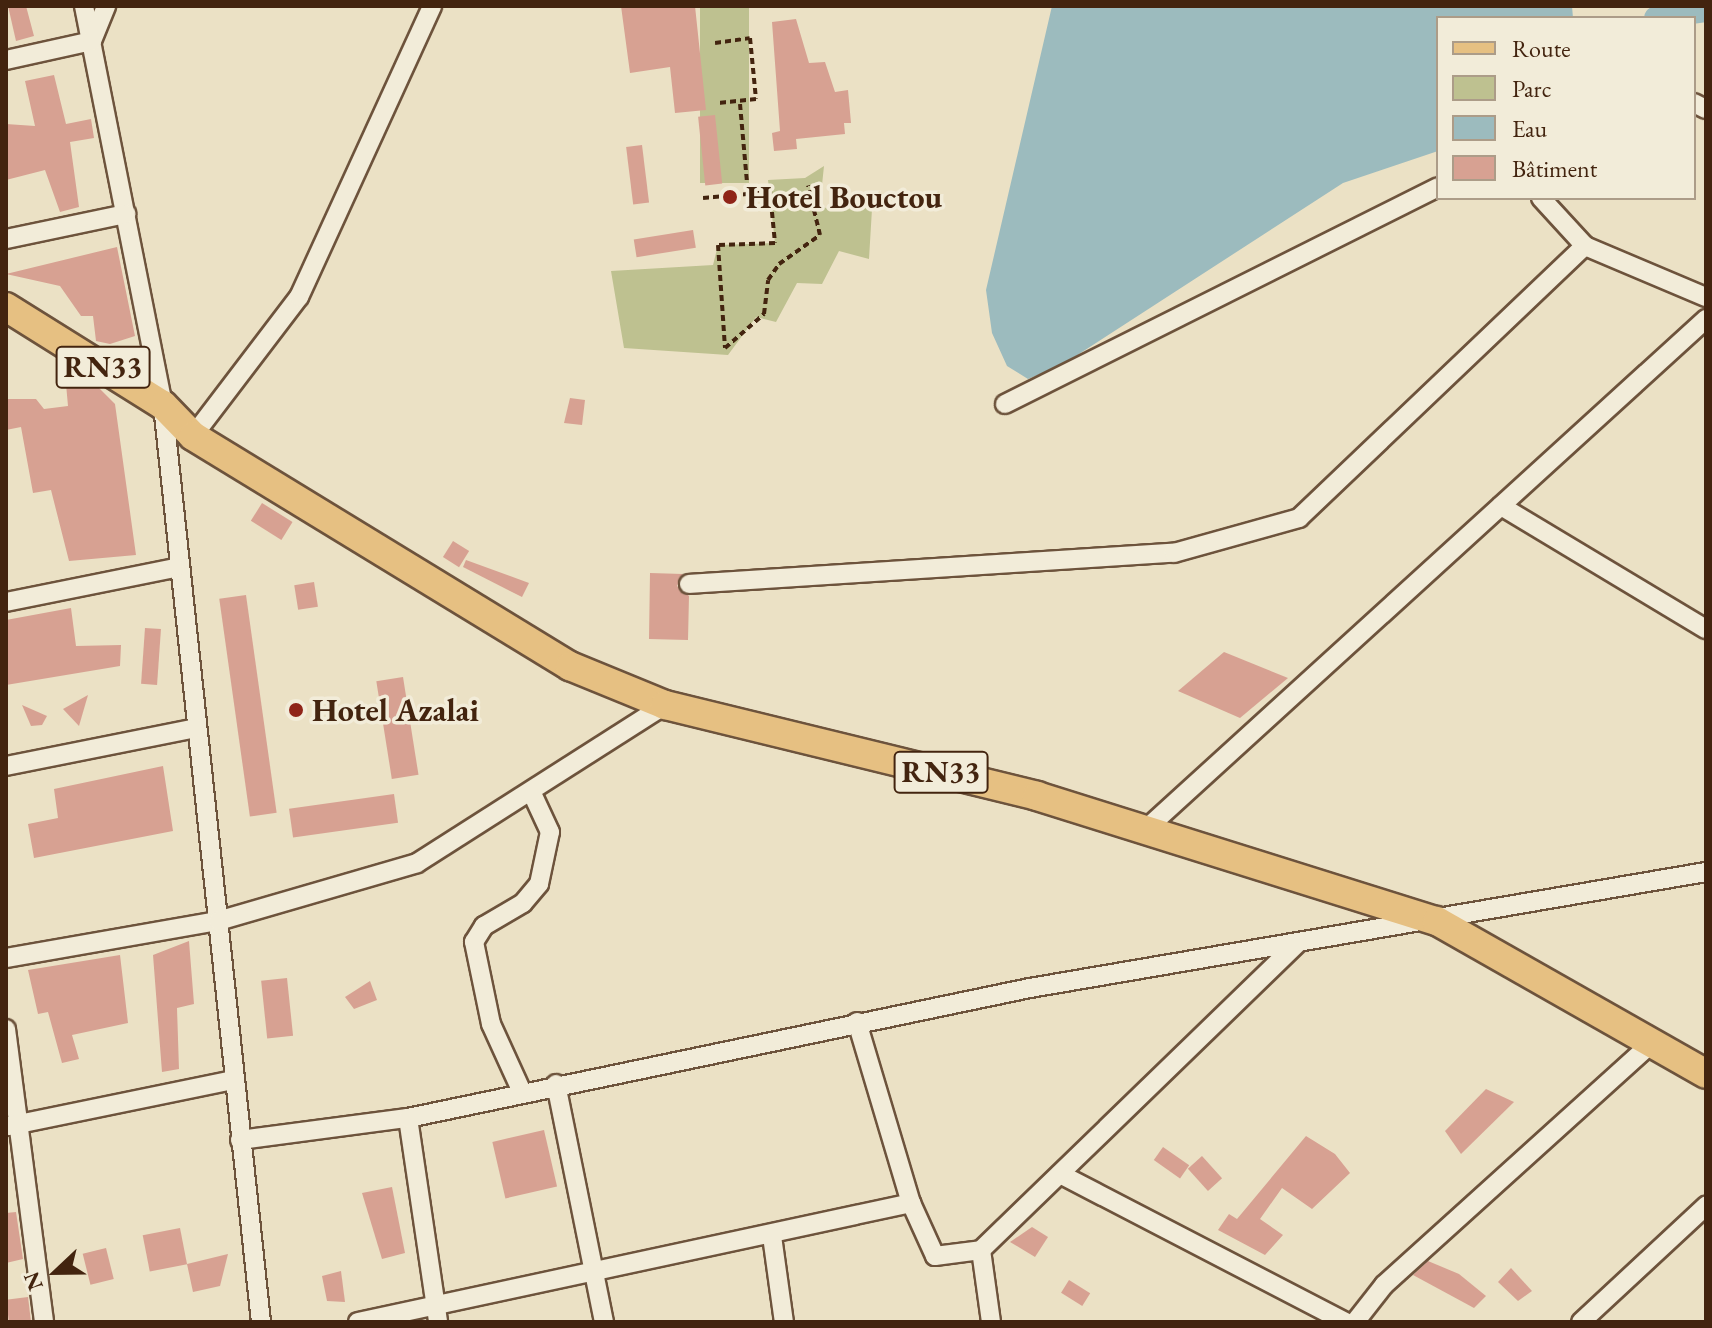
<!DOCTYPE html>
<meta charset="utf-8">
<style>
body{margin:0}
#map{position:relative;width:1712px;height:1328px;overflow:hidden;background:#ebe1c5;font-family:"EB Garamond",serif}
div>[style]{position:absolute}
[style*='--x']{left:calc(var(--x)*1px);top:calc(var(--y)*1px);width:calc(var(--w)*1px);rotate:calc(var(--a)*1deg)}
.green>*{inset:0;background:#bec190;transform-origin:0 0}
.water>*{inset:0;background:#9cbbbe}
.canal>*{height:22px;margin:-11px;padding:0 11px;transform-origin:11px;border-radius:11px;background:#9cbbbe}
.building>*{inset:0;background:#d7a192;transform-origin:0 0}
.path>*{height:4px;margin-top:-2px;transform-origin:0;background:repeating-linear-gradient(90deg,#43240f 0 6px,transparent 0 10px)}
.roads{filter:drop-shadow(2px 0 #6d533c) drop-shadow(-2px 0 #6d533c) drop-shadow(0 2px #6d533c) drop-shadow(0 -2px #6d533c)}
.minor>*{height:18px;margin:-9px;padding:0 9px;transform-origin:9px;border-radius:9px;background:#f2ecd9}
.primary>*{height:28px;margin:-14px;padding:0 14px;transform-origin:14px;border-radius:14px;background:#e6c082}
.dots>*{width:22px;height:22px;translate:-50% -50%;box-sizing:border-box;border:4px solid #f2ecd9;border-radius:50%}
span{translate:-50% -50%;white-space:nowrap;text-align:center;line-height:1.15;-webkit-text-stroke:7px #f2ecd9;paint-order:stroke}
.shield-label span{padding:2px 6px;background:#f2ecd9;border:2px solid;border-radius:6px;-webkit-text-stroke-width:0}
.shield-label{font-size:30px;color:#43240f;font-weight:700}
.poi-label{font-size:32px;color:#43240f;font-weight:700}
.left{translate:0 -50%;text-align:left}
.frame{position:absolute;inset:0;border:8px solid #43240f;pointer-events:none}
.legend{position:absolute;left:1436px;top:16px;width:260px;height:184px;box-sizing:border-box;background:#f2ecd9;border:2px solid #ac9c88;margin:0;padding:10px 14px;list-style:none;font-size:24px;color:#43240f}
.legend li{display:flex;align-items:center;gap:16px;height:40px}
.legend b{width:40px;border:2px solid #ac9c88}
.north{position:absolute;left:16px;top:1232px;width:80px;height:80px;-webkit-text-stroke:6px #f2ecd9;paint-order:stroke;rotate:248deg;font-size:22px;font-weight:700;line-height:32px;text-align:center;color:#43240f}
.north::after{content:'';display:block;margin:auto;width:28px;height:36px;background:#43240f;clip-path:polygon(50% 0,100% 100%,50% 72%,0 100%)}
</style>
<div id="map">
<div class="green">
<i style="left:700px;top:6px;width:49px;height:177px"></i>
<i style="clip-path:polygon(824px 166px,820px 204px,830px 211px,860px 195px,872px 209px,869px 259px,839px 251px,822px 284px,797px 283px,776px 322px,756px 317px,728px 355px,624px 348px,611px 271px,713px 265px,718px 245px,775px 243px,768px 180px,805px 178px)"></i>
</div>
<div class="water">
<i style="clip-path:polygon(1052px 6px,1572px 6px,1573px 18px,1438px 18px,1438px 151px,1343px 183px,1062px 365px,1028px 379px,1007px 366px,992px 333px,986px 290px)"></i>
</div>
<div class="canal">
<i style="--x:1655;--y:18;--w:51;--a:-7.8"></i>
</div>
<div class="building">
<i style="clip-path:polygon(8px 6px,26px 6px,34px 36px,16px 41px)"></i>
<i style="clip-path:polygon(621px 6px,695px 6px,706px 110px,675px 113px,670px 67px,630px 73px)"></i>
<i style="clip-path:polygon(796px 19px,809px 63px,825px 62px,835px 92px,848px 90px,851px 123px,844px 123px,845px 134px,796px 139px,797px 149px,774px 151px,772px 133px,780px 131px,772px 22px)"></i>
<i style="clip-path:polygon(54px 75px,66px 124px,91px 119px,94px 138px,70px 142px,79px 207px,60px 212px,45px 170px,6px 180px,6px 124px,35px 126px,25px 81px)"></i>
<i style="left:715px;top:115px;width:69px;height:17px;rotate:84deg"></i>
<i style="left:642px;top:145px;width:58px;height:16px;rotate:83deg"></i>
<i style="left:693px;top:230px;width:18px;height:60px;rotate:81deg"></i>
<i style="clip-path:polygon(117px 247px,135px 336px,110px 344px,96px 341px,93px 316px,81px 316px,60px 286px,6px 274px)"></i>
<i style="clip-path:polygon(92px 381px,115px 404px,136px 555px,69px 561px,51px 490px,33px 493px,21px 427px,6px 430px,6px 399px,36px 399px,44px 409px,68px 406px,66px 384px)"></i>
<i style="clip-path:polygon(570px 398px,585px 400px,582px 425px,564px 423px)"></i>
<i style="left:262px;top:503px;width:36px;height:21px;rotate:32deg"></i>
<i style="left:453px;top:541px;width:19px;height:19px;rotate:32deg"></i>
<i style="clip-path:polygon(466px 560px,529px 583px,522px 597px,463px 567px)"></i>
<i style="clip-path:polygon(650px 573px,683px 574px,677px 586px,689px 596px,688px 640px,649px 639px)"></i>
<i style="left:314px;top:582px;width:25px;height:20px;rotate:81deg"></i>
<i style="left:246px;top:595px;width:220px;height:27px;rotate:82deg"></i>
<i style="clip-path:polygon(71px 608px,76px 646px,121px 645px,120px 666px,6px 685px,6px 620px)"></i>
<i style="left:145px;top:628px;width:16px;height:56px;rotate:4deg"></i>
<i style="clip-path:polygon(1224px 652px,1288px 678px,1240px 718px,1178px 691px)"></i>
<i style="left:403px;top:677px;width:99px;height:27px;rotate:81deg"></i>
<i style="clip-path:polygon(88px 695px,79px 726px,63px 709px)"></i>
<i style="clip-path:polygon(22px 705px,47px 716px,42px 725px,31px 726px)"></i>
<i style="clip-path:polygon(163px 766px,173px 831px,34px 858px,28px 824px,58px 818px,54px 789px)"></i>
<i style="left:394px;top:794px;width:29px;height:106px;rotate:82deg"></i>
<i style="clip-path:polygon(189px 941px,194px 1004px,177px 1008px,179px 1069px,162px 1072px,153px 955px)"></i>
<i style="clip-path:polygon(120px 955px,128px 1023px,72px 1035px,79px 1059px,62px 1063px,48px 1012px,38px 1014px,28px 970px)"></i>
<i style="left:287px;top:978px;width:58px;height:26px;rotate:84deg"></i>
<i style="clip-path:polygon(370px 981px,377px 1000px,354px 1009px,345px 997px)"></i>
<i style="clip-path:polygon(1486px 1089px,1514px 1102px,1461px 1154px,1445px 1131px)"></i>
<i style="left:544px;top:1130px;width:58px;height:53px;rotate:77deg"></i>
<i style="clip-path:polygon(1306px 1136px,1335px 1154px,1350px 1173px,1312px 1209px,1282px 1188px,1260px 1219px,1283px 1235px,1265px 1255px,1218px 1230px,1229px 1214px,1237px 1219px)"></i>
<i style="left:1163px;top:1147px;width:32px;height:16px;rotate:35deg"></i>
<i style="left:1202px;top:1156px;width:30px;height:19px;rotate:48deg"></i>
<i style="clip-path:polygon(392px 1187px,405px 1253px,382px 1259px,362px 1193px)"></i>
<i style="clip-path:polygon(16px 1212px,23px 1259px,6px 1263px,6px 1213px)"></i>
<i style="clip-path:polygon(1032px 1227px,1048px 1237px,1035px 1257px,1010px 1242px)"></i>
<i style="left:180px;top:1228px;width:37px;height:38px;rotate:79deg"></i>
<i style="left:106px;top:1248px;width:32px;height:24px;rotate:76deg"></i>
<i style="clip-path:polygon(228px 1254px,220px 1286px,193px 1292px,187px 1264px)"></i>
<i style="clip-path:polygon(1428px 1261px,1459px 1274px,1486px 1296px,1474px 1308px,1413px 1275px)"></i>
<i style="clip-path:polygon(1511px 1268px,1532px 1291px,1518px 1301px,1498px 1282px)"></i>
<i style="clip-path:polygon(341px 1271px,345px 1302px,327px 1301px,322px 1276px)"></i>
<i style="left:1069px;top:1280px;width:25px;height:15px;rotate:32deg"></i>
<i style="left:28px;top:1297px;width:25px;height:22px;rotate:83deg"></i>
</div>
<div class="path">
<i style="--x:715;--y:43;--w:35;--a:-8"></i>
<i style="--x:750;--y:38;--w:61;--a:84.4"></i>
<i style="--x:756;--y:99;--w:38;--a:174"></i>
<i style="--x:740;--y:104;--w:90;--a:84.9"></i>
<i style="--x:703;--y:198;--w:67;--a:-5.1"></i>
<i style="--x:770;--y:192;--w:51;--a:84.4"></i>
<i style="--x:775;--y:243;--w:57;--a:178"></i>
<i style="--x:718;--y:245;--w:103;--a:86.1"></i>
<i style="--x:725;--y:348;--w:52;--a:-41.1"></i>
<i style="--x:764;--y:314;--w:34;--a:-83"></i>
<i style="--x:768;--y:280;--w:19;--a:-55"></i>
<i style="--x:779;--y:264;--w:50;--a:-35.3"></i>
<i style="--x:820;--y:235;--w:51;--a:-103.5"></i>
</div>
<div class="roads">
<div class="minor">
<i style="--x:84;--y:6;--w:407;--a:78.8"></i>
<i style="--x:163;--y:405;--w:922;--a:83.9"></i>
<i style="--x:6;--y:60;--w:88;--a:-12.5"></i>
<i style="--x:92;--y:41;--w:38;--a:-68"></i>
<i style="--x:1694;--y:103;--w:13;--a:27"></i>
<i style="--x:1541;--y:198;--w:65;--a:47.5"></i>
<i style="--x:1585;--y:246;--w:131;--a:22.9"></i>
<i style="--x:6;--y:239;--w:123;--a:-11.8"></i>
<i style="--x:1005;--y:404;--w:484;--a:-26.6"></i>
<i style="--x:193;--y:436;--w:175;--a:-52.7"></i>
<i style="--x:299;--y:297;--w:320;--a:-65.4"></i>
<i style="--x:1501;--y:506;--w:239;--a:31"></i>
<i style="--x:689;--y:584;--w:486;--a:-3.7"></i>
<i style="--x:1174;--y:553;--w:130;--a:-15.6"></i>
<i style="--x:1299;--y:518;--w:395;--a:-43.6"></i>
<i style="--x:6;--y:602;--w:172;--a:-11.4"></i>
<i style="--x:6;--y:766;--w:194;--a:-11.3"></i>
<i style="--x:1145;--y:830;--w:759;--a:-42.33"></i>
<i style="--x:6;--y:958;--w:215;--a:-9.9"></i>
<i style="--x:218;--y:921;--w:207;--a:-16.2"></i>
<i style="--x:417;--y:863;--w:294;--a:-32.5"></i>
<i style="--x:857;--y:1022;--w:189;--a:73.4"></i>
<i style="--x:911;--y:1203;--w:58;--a:65.6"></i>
<i style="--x:935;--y:1256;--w:46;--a:-7.4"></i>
<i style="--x:981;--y:1250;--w:440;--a:-44.1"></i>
<i style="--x:6;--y:1029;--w:295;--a:82.6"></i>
<i style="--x:556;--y:1084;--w:243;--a:78.6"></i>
<i style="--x:522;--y:1092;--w:75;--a:-114.5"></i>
<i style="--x:491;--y:1024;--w:84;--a:-101.7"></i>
<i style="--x:474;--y:942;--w:19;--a:-58"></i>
<i style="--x:484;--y:926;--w:45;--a:-30.5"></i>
<i style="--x:523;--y:903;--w:25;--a:-50"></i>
<i style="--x:539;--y:884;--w:53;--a:-78.1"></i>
<i style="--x:550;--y:832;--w:45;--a:-114.9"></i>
<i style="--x:408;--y:1118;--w:206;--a:81.6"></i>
<i style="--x:9;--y:1126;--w:230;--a:-11.6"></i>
<i style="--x:240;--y:1140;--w:169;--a:-7.5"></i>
<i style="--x:408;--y:1118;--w:635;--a:-11.81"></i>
<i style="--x:1030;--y:988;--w:686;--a:-9.74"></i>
<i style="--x:1060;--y:1174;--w:322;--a:27.4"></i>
<i style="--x:772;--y:1236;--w:87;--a:82.1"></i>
<i style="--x:981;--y:1250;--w:73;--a:82.1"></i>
<i style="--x:358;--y:1322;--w:566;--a:-12.14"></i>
<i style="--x:1355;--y:1322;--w:47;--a:-51.9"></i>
<i style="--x:1384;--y:1285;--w:361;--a:-42.1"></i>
<i style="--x:1581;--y:1322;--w:171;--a:-42.9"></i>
</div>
<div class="primary">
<i style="--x:6;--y:307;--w:185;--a:32"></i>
<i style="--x:163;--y:405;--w:43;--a:45.9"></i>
<i style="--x:193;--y:436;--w:442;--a:31.4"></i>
<i style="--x:570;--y:666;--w:103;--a:22.3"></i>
<i style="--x:665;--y:705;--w:383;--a:13.7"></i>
<i style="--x:1037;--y:796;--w:419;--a:17.4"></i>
<i style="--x:1437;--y:921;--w:309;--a:29.6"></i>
</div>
</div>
<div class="dots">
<i style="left:730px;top:197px;background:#8f2418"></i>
<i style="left:296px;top:710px;background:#8f2418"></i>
</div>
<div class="shield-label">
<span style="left:103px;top:367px">RN33</span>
<span style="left:941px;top:772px">RN33</span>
</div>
<div class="poi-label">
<span class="left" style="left:746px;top:197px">Hotel Bouctou</span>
<span class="left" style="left:312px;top:710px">Hotel Azalai</span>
</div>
<div class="frame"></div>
<ul class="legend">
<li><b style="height:10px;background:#e6c082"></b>Route</li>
<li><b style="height:22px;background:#bec190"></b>Parc</li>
<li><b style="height:22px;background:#9cbbbe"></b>Eau</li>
<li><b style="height:22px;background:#d7a192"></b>Bâtiment</li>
</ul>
<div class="north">N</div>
</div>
